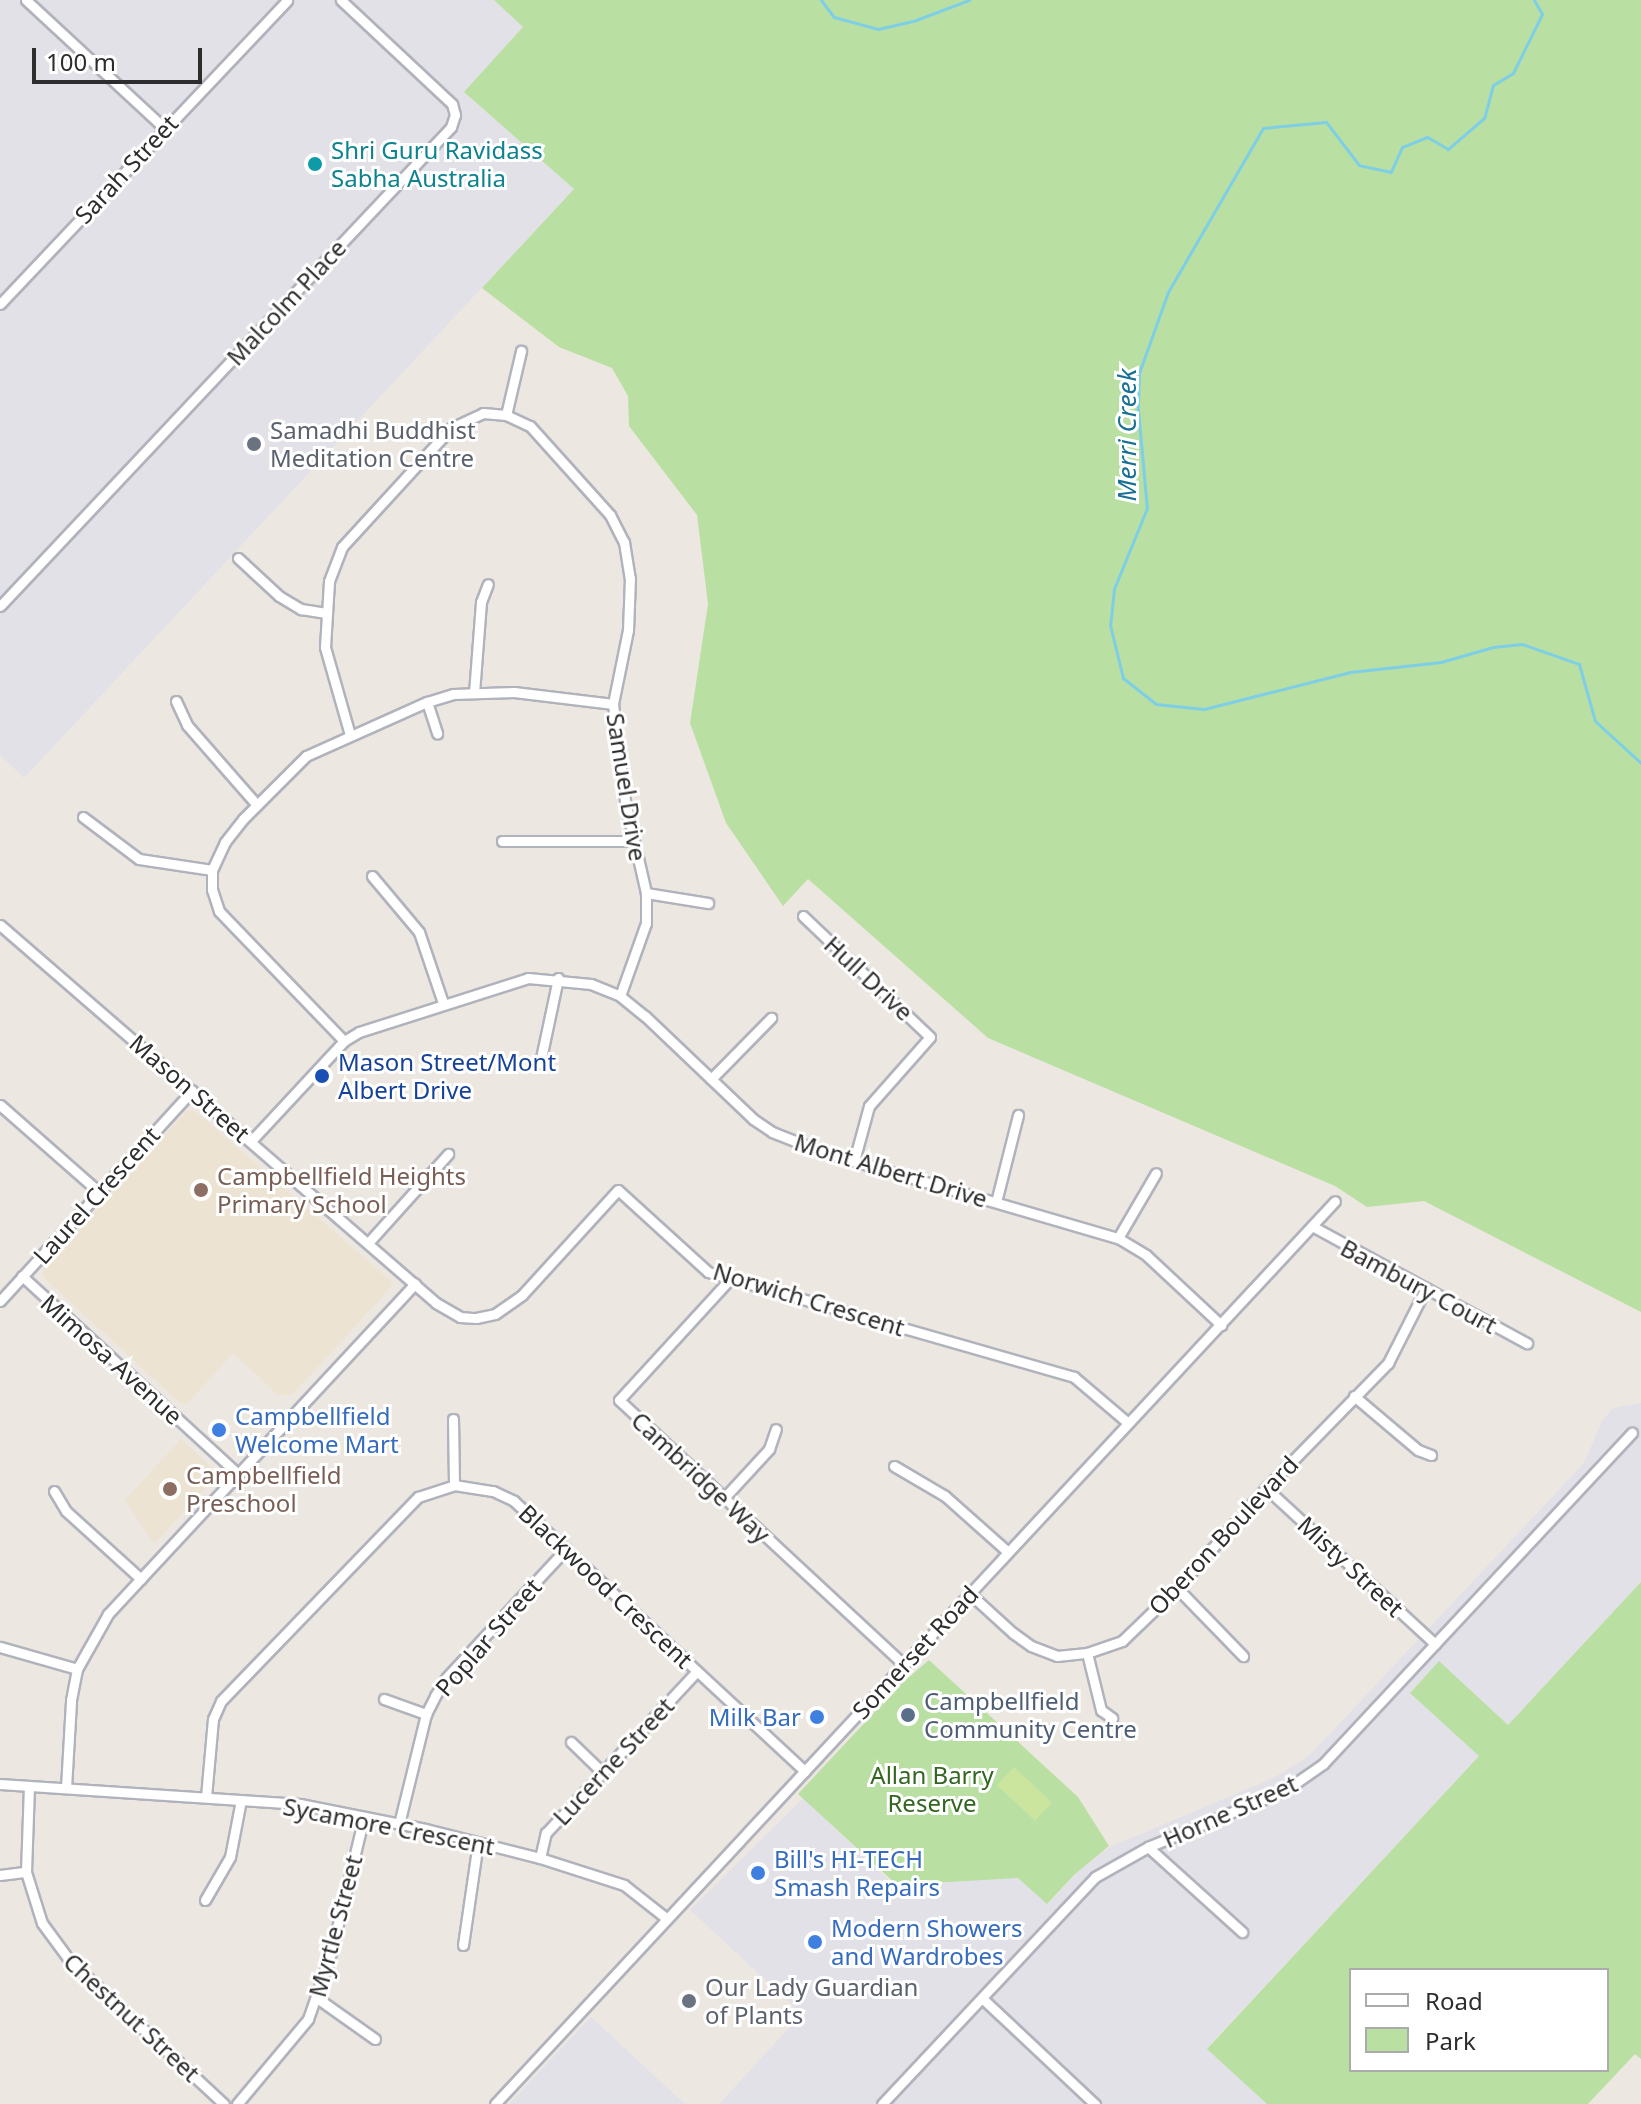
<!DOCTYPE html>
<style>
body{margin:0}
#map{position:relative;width:1641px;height:2104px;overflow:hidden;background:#ede7e1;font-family:"Noto Sans",sans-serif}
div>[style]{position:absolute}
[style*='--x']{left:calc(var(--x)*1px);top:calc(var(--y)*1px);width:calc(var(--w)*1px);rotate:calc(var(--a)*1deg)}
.industrial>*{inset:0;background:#e2e1e7}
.education>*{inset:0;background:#ede3d2}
.green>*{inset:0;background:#badfa2}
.pitch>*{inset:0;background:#cbe59f;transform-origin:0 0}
.stream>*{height:3px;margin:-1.5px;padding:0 1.5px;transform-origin:1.5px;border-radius:1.5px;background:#7ecfe6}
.roads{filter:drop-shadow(2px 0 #b1b3bc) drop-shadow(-2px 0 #b1b3bc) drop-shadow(0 2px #b1b3bc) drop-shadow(0 -2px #b1b3bc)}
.minor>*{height:9px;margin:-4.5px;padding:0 4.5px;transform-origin:4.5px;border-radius:4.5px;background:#fff}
.dots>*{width:22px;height:22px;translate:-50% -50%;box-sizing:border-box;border:4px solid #fff;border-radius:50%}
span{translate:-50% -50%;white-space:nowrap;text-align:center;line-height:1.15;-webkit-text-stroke:6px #fff;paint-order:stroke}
.culture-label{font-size:24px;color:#0d838f}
.left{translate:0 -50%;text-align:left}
.street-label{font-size:24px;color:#2d2d2d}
.worship-label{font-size:24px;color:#5b616d}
.transit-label{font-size:24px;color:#164399}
.education-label{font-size:24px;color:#785e54}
.shop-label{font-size:24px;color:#366cbe}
.right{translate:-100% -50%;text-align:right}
.service-label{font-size:24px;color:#4e5e75}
.park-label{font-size:24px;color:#336621}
.water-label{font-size:26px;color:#197095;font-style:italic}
.legend{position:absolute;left:1349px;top:1968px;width:260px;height:104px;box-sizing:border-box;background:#fff;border:2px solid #ababab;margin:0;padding:10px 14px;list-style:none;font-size:24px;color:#2d2d2d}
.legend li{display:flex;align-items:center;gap:16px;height:40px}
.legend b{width:40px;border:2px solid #ababab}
.scale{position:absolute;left:32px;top:48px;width:170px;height:36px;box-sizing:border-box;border:4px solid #2d2d2d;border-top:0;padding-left:10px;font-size:24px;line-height:28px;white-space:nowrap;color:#2d2d2d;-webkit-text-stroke:6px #fff;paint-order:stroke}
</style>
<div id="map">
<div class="industrial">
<i style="clip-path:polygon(0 0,494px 0,523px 27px,464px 92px,574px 189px,24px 778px,0 755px)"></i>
<i style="clip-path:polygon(1641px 1403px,1641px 1582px,1508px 1725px,1440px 1662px,1410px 1692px,1480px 1755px,1207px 2048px,1267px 2104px,719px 2104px,802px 2014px,690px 1910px,803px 1798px,897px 1888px,1020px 1874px,1048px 1904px,1081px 1868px,1110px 1847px,1273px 1778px,1308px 1757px,1584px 1463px,1602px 1421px,1613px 1408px)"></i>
<i style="clip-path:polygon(591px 2017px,685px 2104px,509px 2104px)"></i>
</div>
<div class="education">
<i style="clip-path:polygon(188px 1110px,195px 1111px,391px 1281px,392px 1286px,293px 1394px,278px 1395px,233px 1353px,187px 1404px,180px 1403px,43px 1277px,43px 1269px)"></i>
<i style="clip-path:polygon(181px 1439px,214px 1470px,215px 1478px,154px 1544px,125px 1500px)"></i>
</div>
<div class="green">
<i style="clip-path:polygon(494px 0,1641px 0,1641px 1312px,1424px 1201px,1367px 1207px,1335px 1186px,988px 1038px,808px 879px,783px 906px,726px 823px,690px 723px,708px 604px,697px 515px,629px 426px,628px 396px,612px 368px,559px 347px,482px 288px,574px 189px,464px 92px,523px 27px)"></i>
<i style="clip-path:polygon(evenodd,1641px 1582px,1641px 2059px,1635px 2054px,1588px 2104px,1267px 2104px,1207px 2049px,1479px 1756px,1410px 1693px,1439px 1661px,1508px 1725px,1641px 1582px,1351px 1970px,1607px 1970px,1607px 2070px,1351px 2070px,1351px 1970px)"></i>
<i style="clip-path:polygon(929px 1660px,1078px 1797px,1109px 1846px,1075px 1874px,1047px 1904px,1018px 1878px,897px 1885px,798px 1794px,901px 1684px)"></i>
</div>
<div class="pitch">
<i style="left:1014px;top:1767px;width:52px;height:25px;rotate:43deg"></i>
</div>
<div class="stream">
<i style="--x:821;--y:0;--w:21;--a:53"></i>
<i style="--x:834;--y:17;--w:46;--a:15.3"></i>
<i style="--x:878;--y:29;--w:39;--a:-13"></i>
<i style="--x:916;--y:20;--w:57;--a:-20.7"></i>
<i style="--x:1534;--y:0;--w:16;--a:60"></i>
<i style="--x:1542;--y:14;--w:66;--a:116.2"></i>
<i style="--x:1513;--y:73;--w:23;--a:149"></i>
<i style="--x:1493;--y:85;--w:34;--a:105"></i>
<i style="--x:1484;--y:118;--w:48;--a:139.3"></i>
<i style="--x:1448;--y:149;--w:24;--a:-150"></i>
<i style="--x:1427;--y:137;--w:27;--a:158"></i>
<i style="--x:1402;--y:147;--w:27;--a:114"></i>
<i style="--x:1391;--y:172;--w:33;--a:-168"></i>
<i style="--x:1359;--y:165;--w:54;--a:-127.5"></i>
<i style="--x:1326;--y:122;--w:63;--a:174.6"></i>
<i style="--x:1263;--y:128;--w:190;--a:120.1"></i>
<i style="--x:1168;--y:292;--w:86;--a:109.7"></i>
<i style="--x:1139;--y:373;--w:37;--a:92"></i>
<i style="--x:1138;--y:410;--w:98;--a:84.8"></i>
<i style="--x:1147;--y:508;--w:87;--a:112.2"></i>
<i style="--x:1114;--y:589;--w:36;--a:96"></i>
<i style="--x:1110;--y:625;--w:55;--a:76.2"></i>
<i style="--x:1123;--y:678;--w:42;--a:38.2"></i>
<i style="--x:1156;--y:704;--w:48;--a:5.9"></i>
<i style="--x:1204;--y:709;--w:151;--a:-14.2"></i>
<i style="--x:1350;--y:672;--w:92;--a:-6.3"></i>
<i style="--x:1441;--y:662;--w:54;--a:-16.1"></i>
<i style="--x:1493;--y:647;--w:29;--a:-6"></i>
<i style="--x:1522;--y:644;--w:60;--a:19.3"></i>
<i style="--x:1579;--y:664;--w:59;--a:74.3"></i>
<i style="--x:1595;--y:721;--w:62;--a:42.4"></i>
</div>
<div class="roads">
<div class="minor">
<i style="--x:26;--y:0;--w:188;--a:42.8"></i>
<i style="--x:0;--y:304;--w:418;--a:-46.6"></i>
<i style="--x:506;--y:415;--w:66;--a:-76.8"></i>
<i style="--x:238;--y:558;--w:56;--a:42.8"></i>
<i style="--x:279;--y:596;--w:26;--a:31"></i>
<i style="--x:301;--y:609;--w:24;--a:9"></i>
<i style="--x:0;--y:606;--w:658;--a:-46.72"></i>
<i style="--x:451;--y:127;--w:13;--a:-72"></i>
<i style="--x:455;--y:115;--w:11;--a:-105"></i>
<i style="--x:452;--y:104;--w:152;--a:-136.9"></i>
<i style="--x:474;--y:693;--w:91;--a:-85.6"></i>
<i style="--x:481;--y:602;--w:19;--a:-69"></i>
<i style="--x:176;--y:701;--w:26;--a:65"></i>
<i style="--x:187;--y:725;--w:106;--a:48.8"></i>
<i style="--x:427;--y:702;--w:33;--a:72"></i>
<i style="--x:350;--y:735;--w:91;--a:-105.9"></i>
<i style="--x:325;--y:647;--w:66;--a:-86.5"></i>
<i style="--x:329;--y:581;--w:36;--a:-69"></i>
<i style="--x:342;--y:547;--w:161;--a:-47.5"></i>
<i style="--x:451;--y:428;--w:35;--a:-25"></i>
<i style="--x:483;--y:413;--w:23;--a:5"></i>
<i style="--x:506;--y:415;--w:26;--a:25"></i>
<i style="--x:530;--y:426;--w:120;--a:48"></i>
<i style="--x:610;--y:515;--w:30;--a:63"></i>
<i style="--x:624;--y:542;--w:36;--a:81"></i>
<i style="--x:630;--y:578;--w:52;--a:92.2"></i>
<i style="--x:628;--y:630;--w:76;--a:101.5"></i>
<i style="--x:613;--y:704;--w:98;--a:82.9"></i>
<i style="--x:625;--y:801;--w:94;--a:77.1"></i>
<i style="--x:646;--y:893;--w:30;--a:90"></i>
<i style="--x:646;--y:923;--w:77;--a:109.6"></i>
<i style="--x:83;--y:817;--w:70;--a:36.9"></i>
<i style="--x:139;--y:859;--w:74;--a:8.6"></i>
<i style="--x:502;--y:841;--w:132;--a:0"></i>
<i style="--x:372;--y:876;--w:73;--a:50"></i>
<i style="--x:419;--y:932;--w:75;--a:71.3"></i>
<i style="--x:646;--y:893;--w:63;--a:9.2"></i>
<i style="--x:803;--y:916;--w:175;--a:43.6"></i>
<i style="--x:930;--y:1037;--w:92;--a:131.5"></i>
<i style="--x:869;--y:1106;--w:57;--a:105.3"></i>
<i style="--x:0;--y:925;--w:577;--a:40.92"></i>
<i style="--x:436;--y:1303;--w:28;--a:30"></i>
<i style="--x:460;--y:1317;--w:16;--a:4"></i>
<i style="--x:476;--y:1318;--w:19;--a:-12"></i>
<i style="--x:495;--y:1314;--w:33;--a:-35"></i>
<i style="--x:522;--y:1295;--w:142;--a:-47.6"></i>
<i style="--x:618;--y:1190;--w:122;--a:42.3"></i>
<i style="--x:708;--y:1272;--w:381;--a:16"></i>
<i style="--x:1074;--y:1377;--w:71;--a:40.4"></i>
<i style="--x:344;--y:1041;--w:180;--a:-133.9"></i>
<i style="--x:219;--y:911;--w:22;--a:-108"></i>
<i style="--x:212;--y:890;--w:20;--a:-90"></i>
<i style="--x:212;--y:870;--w:31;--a:-65"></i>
<i style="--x:225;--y:842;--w:29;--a:-52"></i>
<i style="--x:243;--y:819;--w:89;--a:-45"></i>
<i style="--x:306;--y:756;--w:133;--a:-24.1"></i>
<i style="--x:427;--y:702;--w:27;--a:-17"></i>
<i style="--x:453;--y:694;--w:61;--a:-1.9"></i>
<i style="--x:514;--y:692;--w:100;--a:6.9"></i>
<i style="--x:540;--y:1063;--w:87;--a:-78"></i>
<i style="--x:711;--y:1079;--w:86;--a:-45.5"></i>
<i style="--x:0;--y:1105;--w:132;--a:41.3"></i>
<i style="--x:251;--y:1141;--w:137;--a:-47.1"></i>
<i style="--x:344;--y:1041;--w:17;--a:-31"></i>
<i style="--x:359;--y:1032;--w:177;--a:-17.7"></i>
<i style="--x:528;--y:978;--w:63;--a:5.4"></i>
<i style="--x:591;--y:984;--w:31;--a:22"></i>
<i style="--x:620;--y:996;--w:32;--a:39"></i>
<i style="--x:645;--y:1016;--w:149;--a:43.6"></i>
<i style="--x:753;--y:1119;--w:23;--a:34"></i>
<i style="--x:772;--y:1132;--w:55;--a:21.4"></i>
<i style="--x:823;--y:1152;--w:307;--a:16.3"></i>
<i style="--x:1118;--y:1238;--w:33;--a:31"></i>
<i style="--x:1146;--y:1255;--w:103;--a:43"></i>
<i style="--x:996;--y:1202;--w:90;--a:-75.8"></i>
<i style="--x:1312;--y:1226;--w:245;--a:28.6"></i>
<i style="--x:1118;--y:1238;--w:75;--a:-59.7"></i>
<i style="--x:368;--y:1243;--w:120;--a:-48"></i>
<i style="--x:22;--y:1276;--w:293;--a:42.5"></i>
<i style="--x:730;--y:1279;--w:164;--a:132.5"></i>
<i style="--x:619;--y:1400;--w:389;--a:42.9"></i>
<i style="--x:0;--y:1301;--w:285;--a:-47.6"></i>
<i style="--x:1354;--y:1396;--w:84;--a:40.2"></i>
<i style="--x:1418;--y:1450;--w:14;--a:21"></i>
<i style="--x:453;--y:1419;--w:66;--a:89.1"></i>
<i style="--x:894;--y:1466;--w:59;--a:30.5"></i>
<i style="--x:945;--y:1496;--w:84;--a:41.6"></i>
<i style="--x:1266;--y:1488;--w:230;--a:42.7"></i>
<i style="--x:54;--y:1491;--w:23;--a:59"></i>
<i style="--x:66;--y:1511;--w:101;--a:42.2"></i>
<i style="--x:724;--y:1498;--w:67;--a:-47.4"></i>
<i style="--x:769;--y:1449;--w:21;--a:-71"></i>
<i style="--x:1177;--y:1588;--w:95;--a:45.9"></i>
<i style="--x:969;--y:1593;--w:59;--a:42.3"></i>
<i style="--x:1013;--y:1633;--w:22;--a:36"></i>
<i style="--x:1031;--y:1646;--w:28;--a:21"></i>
<i style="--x:1057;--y:1656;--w:30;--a:-6"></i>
<i style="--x:1087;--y:1653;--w:37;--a:-19"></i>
<i style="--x:1122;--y:1641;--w:76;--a:-43.9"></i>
<i style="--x:1177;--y:1588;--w:134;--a:-48.3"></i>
<i style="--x:1266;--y:1488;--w:175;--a:-45.7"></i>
<i style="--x:1388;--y:1363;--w:84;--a:-63.1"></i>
<i style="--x:0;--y:1647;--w:80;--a:15.9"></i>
<i style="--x:1087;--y:1653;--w:59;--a:76.2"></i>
<i style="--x:1101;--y:1710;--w:14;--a:36"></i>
<i style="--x:384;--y:1699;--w:45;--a:19.7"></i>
<i style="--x:571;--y:1742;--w:43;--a:44.1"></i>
<i style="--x:0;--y:1784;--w:301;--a:3.8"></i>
<i style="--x:300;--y:1804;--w:128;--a:11.2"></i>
<i style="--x:426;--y:1829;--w:118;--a:14.3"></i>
<i style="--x:540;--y:1858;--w:88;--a:17.8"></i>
<i style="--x:624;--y:1885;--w:53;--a:38.2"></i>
<i style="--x:29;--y:1786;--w:86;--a:92"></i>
<i style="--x:26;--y:1872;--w:53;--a:72.6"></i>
<i style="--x:42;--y:1923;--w:47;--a:53.6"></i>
<i style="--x:70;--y:1961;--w:210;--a:42.9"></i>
<i style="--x:66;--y:1788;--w:88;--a:-86.7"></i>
<i style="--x:71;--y:1700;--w:32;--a:-79"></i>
<i style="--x:77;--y:1669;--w:63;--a:-60.6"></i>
<i style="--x:108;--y:1614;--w:451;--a:-47.1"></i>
<i style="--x:206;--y:1797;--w:78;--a:-84.9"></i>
<i style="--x:213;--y:1719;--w:20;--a:-66"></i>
<i style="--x:221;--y:1701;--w:284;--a:-46"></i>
<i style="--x:418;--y:1497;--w:38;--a:-18"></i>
<i style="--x:454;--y:1485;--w:39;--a:9"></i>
<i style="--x:493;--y:1491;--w:23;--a:25"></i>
<i style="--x:514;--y:1501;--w:397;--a:42.9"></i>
<i style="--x:399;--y:1824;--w:113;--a:-76.2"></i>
<i style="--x:426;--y:1714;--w:20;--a:-63"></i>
<i style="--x:435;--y:1696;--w:22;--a:-58"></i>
<i style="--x:447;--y:1677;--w:175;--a:-47.1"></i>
<i style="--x:1148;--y:1847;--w:127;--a:42.1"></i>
<i style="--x:540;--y:1858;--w:26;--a:-77"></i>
<i style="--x:546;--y:1833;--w:221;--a:-47"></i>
<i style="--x:0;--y:1875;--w:26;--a:-7"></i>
<i style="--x:205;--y:1900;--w:50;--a:-59.8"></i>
<i style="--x:230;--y:1857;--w:58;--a:-79.1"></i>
<i style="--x:463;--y:1945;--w:104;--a:-81.7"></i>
<i style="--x:317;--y:1998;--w:71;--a:35.3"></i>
<i style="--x:983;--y:1999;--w:154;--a:43.2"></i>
<i style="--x:237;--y:2104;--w:111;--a:-50.1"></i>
<i style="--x:308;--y:2019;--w:70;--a:-70.8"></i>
<i style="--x:331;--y:1953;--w:140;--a:-76.4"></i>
<i style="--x:495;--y:2104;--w:1233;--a:-47.07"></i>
<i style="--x:882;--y:2104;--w:311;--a:-46.8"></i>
<i style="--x:1095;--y:1877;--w:61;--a:-29.5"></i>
<i style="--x:1148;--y:1847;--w:151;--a:-22.6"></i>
<i style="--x:1287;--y:1789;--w:44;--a:-34.8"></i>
<i style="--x:1323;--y:1764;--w:453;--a:-47"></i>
</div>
</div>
<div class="dots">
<i style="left:315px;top:164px;background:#0f9aa8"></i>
<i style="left:254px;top:444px;background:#6b7280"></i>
<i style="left:322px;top:1076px;background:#1a4fb4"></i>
<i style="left:201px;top:1190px;background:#8d6e63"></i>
<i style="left:219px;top:1430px;background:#3f7fe0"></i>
<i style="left:170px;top:1489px;background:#8d6e63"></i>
<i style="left:908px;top:1715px;background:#5c6f8a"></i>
<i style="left:817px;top:1717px;background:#3f7fe0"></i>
<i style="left:758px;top:1873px;background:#3f7fe0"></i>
<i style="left:815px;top:1942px;background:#3f7fe0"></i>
<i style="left:689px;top:2001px;background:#6b7280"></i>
</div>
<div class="culture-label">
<span class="left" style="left:331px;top:164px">Shri Guru Ravidass<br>Sabha Australia</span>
</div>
<div class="street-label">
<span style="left:126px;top:169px;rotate:-47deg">Sarah Street</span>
<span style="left:286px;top:302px;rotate:-47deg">Malcolm Place</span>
<span style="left:627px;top:787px;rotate:81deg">Samuel Drive</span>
<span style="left:869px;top:978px;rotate:43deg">Hull Drive</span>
<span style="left:190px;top:1088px;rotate:41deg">Mason Street</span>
<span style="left:891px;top:1170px;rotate:17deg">Mont Albert Drive</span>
<span style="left:96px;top:1195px;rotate:-48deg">Laurel Crescent</span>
<span style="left:1419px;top:1286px;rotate:28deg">Bambury Court</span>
<span style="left:809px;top:1299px;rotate:17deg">Norwich Crescent</span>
<span style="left:112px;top:1359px;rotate:42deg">Mimosa Avenue</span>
<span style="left:701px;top:1477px;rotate:43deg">Cambridge Way</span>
<span style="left:1223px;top:1535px;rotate:-47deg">Oberon Boulevard</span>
<span style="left:1351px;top:1566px;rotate:43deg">Misty Street</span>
<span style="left:606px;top:1586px;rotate:43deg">Blackwood Crescent</span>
<span style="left:488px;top:1637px;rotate:-49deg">Poplar Street</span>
<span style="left:915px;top:1652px;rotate:-47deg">Somerset Road</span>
<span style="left:613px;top:1761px;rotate:-47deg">Lucerne Street</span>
<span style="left:1230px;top:1811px;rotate:-24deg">Horne Street</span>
<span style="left:389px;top:1826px;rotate:11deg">Sycamore Crescent</span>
<span style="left:335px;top:1926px;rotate:-75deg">Myrtle Street</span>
<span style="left:132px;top:2017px;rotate:43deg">Chestnut Street</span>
</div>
<div class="worship-label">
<span class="left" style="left:270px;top:444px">Samadhi Buddhist<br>Meditation Centre</span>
<span class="left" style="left:705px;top:2001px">Our Lady Guardian<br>of Plants</span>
</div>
<div class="transit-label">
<span class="left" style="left:338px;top:1076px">Mason Street/Mont<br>Albert Drive</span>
</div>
<div class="education-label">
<span class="left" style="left:217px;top:1190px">Campbellfield Heights<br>Primary School</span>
<span class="left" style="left:186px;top:1489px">Campbellfield<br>Preschool</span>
</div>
<div class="shop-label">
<span class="left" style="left:235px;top:1430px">Campbellfield<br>Welcome Mart</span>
<span class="right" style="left:801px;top:1717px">Milk Bar</span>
<span class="left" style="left:774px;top:1873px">Bill's HI-TECH<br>Smash Repairs</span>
<span class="left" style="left:831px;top:1942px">Modern Showers<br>and Wardrobes</span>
</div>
<div class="service-label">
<span class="left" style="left:924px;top:1715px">Campbellfield<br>Community Centre</span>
</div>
<div class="park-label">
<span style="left:932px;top:1789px">Allan Barry<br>Reserve</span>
</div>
<div class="water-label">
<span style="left:1127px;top:435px;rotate:-90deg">Merri Creek</span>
</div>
<ul class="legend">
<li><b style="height:10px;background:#fff"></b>Road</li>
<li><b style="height:22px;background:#badfa2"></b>Park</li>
</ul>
<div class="scale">100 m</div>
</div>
